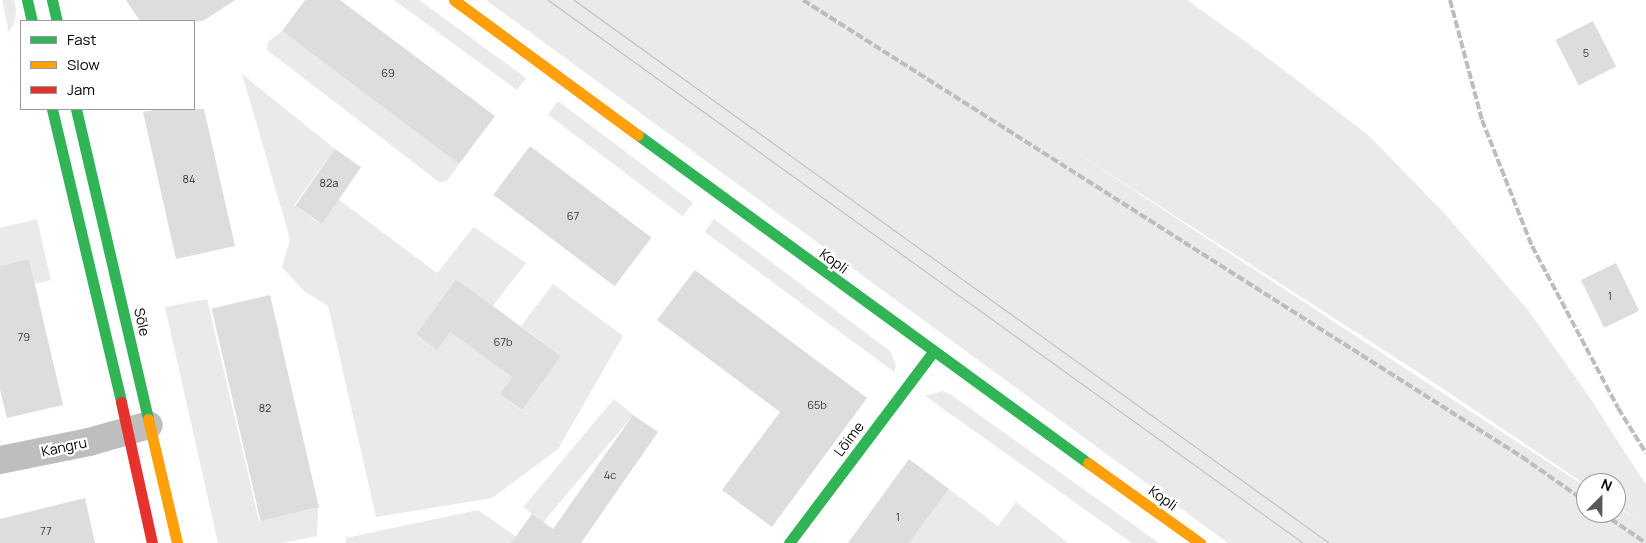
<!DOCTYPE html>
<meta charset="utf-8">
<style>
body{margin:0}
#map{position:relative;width:1646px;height:543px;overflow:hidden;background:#fff;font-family:Manrope,sans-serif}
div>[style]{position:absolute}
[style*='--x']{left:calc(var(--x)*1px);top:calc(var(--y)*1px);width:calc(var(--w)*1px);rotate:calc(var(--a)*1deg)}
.green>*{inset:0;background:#eaeaea;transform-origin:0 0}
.building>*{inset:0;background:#ddd;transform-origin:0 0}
.street>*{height:28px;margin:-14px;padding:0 14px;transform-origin:14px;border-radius:14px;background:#bebebe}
.fast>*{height:11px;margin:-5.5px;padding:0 5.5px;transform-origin:5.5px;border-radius:5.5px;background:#30b455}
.slow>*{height:11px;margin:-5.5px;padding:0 5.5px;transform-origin:5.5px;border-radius:5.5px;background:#ff9f0a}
.jam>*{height:11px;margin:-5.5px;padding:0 5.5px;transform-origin:5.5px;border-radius:5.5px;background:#e5322d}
.tram>*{height:1px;margin:-0.5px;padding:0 0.5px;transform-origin:0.5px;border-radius:0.5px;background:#bdbdbd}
.rail>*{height:4px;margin-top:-2px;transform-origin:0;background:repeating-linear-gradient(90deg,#bdbdbd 0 8px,transparent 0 10.5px)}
span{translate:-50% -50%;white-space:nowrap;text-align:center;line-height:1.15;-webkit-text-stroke:4.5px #fff;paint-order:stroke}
.number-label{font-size:11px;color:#373737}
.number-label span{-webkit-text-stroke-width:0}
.street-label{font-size:14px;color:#000}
.legend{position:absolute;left:20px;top:20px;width:175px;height:90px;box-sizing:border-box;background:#fff;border:1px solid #999;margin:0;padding:6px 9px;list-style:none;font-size:15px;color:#000}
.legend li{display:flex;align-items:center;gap:10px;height:25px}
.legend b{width:25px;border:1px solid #999}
.north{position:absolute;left:1576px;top:473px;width:50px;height:50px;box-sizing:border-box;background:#fff;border:1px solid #999;border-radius:50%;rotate:23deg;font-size:14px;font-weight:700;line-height:20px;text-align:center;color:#000}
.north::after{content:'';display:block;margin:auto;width:18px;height:22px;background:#595959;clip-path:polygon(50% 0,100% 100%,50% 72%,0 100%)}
</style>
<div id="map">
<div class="green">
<i style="clip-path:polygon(2px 0,14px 0,16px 9px,15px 21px,9px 32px)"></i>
<i style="clip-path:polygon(394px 0,419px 0,526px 78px,517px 90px)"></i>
<i style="clip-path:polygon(evenodd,486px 0,1187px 0,1264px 55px,1368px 135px,1445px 214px,1528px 310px,1592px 401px,1646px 485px,1646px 543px,1228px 543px,486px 0,1063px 144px,1427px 378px,1586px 485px,1586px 483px,1616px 483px,1616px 505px,1640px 522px,1616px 506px,1616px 513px,1586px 513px,1586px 487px,1063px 144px)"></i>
<i style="clip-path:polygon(282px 31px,459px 164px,447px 181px,439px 182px,267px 50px,268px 42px)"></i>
<i style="clip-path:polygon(242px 74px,335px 149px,294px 205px,319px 223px,338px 199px,437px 273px,474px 227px,526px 263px,493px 306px,456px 279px,416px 334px,437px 349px,450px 332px,512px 377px,500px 394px,521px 410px,561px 356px,521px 326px,553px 284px,623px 336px,558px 449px,492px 498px,376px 517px,328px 306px,304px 291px,282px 267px,290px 239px)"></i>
<i style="left:558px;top:101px;width:169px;height:17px;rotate:37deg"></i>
<i style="clip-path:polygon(37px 219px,51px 280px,35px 284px,29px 259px,0 266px,0 228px)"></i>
<i style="clip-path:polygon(714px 219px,890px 351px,896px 365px,894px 372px,705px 232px)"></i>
<i style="clip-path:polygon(207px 299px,259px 521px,318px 508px,317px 536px,282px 543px,218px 543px,165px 307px)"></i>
<i style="clip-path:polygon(942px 391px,950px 394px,1159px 543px,1132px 543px,925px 396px)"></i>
<i style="left:614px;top:399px;width:25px;height:141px;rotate:40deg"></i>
<i style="clip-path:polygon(949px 489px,998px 526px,1016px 502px,1068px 543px,909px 543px)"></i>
<i style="clip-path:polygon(478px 510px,525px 543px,346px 543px,346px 538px)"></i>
</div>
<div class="building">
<i style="clip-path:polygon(126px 0,235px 0,203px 21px,140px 21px)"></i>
<i style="clip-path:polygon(305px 0,340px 0,495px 116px,459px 164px,282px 31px)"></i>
<i style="left:1593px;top:21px;width:51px;height:42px;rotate:63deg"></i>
<i style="clip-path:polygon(158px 109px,204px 109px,235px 246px,176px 259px,143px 112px)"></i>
<i style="left:530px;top:146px;width:152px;height:61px;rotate:37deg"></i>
<i style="left:335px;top:149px;width:32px;height:69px;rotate:35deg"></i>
<i style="clip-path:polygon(29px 259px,63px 405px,7px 418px,0 390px,0 266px)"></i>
<i style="left:1616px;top:263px;width:53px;height:39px;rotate:64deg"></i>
<i style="clip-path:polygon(695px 270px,867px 398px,772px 527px,722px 490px,780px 412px,657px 320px)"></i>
<i style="clip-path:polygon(456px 279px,561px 356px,522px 410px,500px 394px,512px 377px,450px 332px,437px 350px,416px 334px)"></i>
<i style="left:270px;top:295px;width:218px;height:60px;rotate:77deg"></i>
<i style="clip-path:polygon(633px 415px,658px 432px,581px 543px,511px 543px,532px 514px,553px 529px)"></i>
<i style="clip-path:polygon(909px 459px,949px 489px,909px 543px,848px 543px)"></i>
<i style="clip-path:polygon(85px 498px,95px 543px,0 543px,0 519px)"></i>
</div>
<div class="street">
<i style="--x:0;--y:460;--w:91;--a:-11.4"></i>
<i style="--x:89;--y:442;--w:62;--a:-15.8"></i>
</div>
<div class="fast">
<i style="--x:27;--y:0;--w:22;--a:77"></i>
<i style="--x:52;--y:0;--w:22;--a:77"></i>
<i style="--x:52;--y:109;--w:301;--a:76.7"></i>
<i style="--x:76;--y:109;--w:318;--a:76.9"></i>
<i style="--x:638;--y:135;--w:557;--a:36.09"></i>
<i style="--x:789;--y:543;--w:239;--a:-53"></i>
</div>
<div class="slow">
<i style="--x:454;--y:0;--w:228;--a:36.3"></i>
<i style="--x:148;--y:419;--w:127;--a:76.8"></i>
<i style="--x:1088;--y:463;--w:138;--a:35.5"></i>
</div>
<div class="jam">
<i style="--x:121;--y:402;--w:144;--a:77.6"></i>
</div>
<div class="tram">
<i style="--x:548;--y:0;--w:930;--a:35.72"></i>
<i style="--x:574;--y:0;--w:930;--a:35.72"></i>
</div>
<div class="rail">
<i style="--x:803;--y:0;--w:852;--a:32.44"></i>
<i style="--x:1522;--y:457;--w:78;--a:35.1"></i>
<i style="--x:1450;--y:0;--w:124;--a:75.1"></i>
<i style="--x:1482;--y:120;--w:136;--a:68.4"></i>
<i style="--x:1532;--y:246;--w:183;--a:62"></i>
<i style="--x:1618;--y:408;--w:53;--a:58.1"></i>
<i style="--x:1602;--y:513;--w:53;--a:34.3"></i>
</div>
<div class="number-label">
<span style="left:1586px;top:53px">5</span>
<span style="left:388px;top:73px">69</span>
<span style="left:189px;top:179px">84</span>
<span style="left:329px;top:183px">82a</span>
<span style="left:573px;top:216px">67</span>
<span style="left:1610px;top:296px">1</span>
<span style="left:24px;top:337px">79</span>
<span style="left:503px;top:342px">67b</span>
<span style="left:817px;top:405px">65b</span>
<span style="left:265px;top:408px">82</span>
<span style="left:610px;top:475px">4c</span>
<span style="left:898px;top:517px">1</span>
<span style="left:46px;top:531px">77</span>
</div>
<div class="street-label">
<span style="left:834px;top:261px;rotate:36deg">Kopli</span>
<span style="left:142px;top:322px;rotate:77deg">Sõle</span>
<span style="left:849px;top:439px;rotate:-53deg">Lõime</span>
<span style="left:64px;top:447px;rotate:-12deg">Kangru</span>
<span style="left:1163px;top:498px;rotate:36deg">Kopli</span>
</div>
<ul class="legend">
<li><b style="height:6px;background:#30b455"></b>Fast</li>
<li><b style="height:6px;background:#ff9f0a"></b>Slow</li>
<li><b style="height:6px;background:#e5322d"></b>Jam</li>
</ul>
<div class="north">N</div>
</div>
